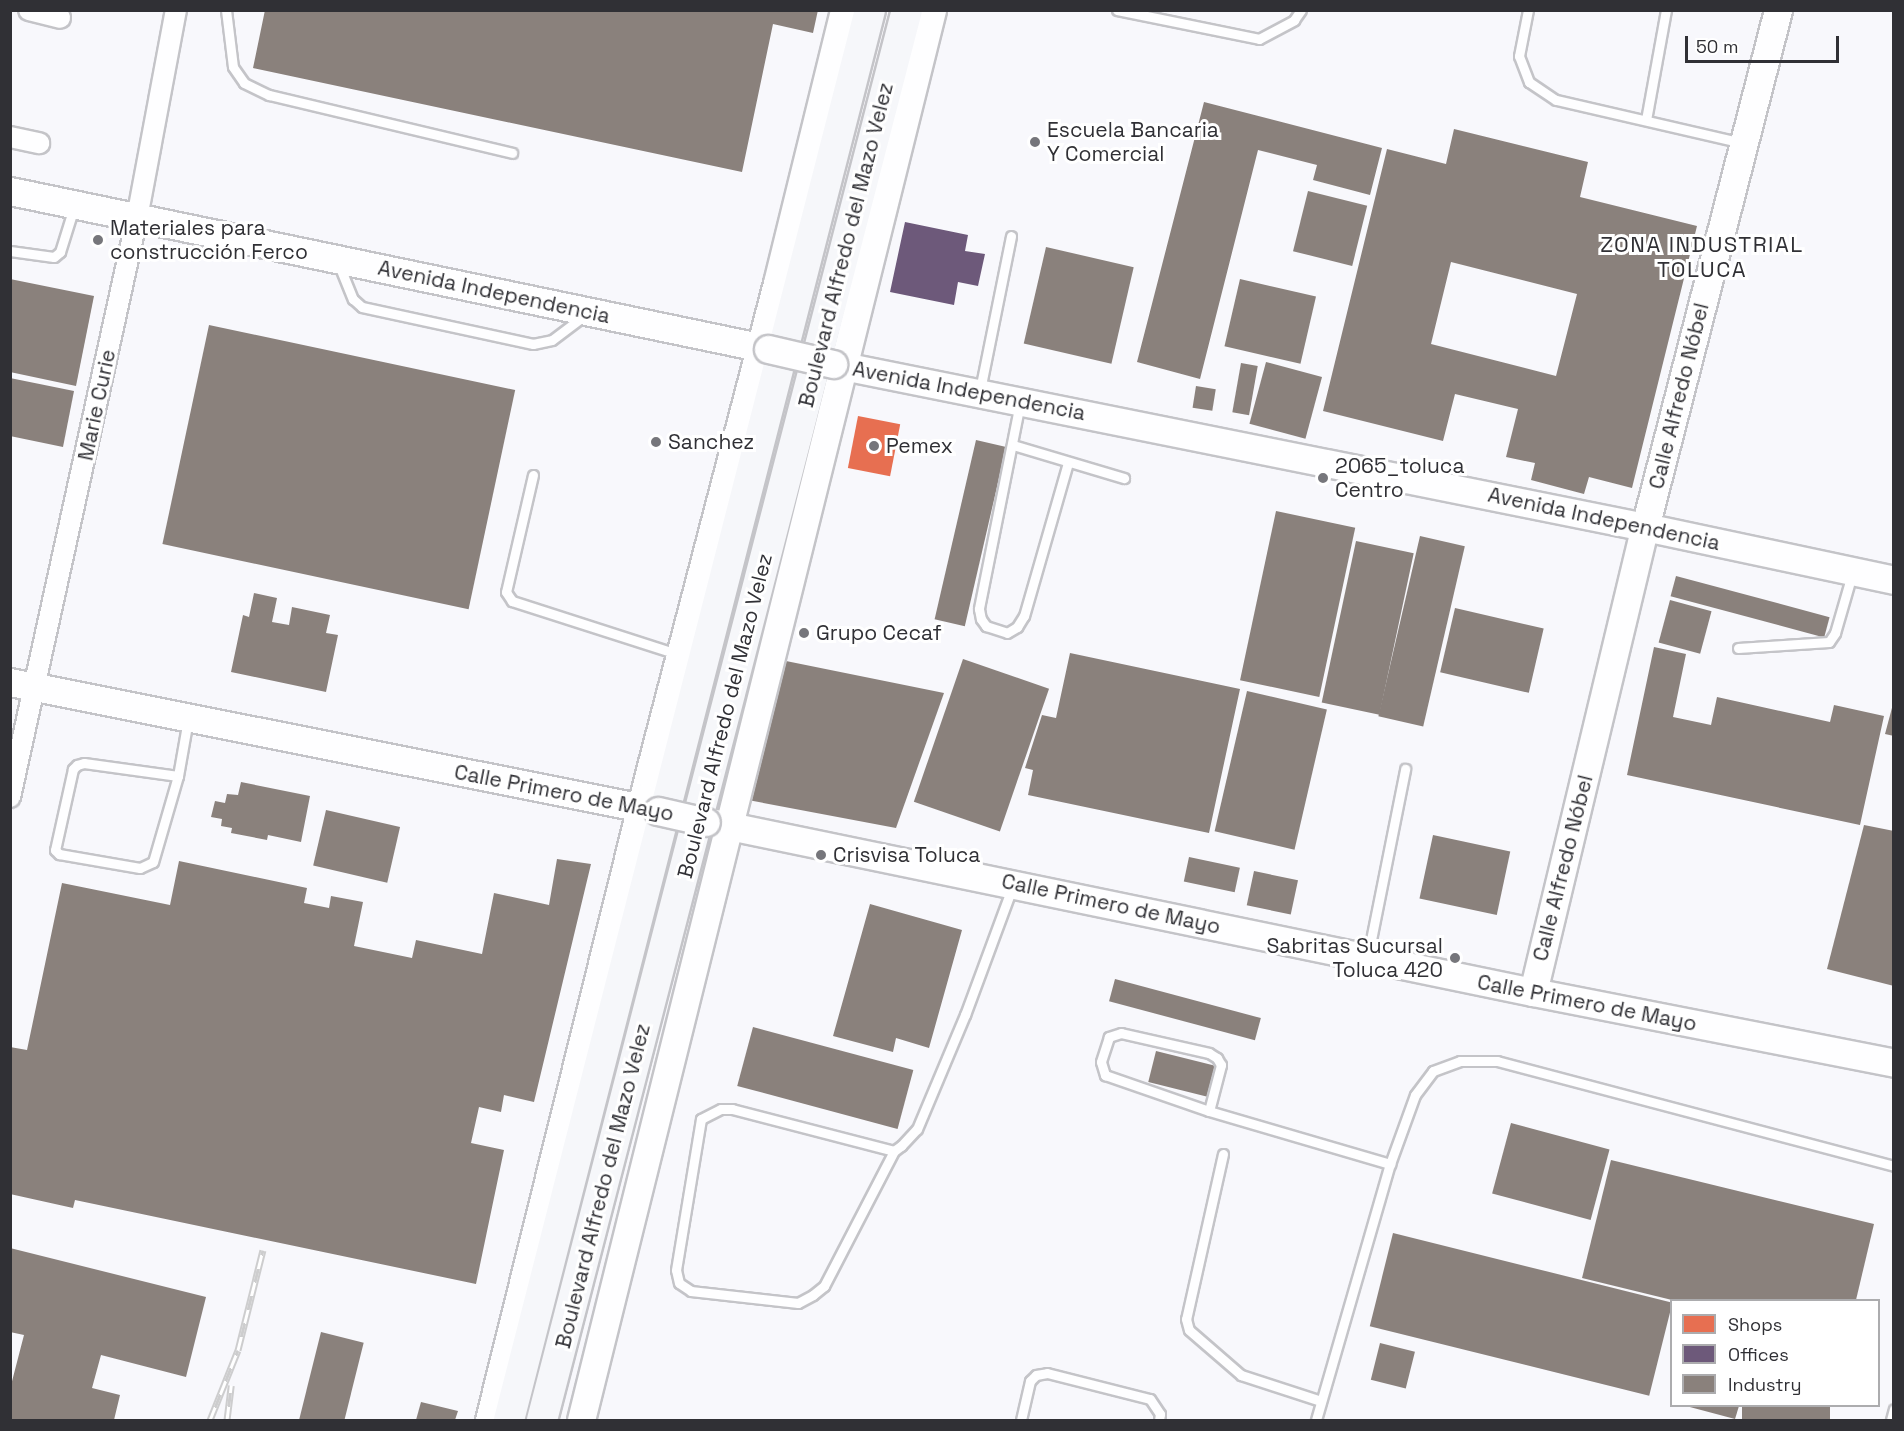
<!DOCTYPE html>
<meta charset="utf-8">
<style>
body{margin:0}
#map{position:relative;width:1904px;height:1431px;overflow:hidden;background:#f8f8fc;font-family:"Space Grotesk",sans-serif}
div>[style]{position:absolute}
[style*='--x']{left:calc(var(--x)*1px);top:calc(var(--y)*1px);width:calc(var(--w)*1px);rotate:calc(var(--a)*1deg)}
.shops>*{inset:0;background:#e76f51;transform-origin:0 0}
.offices>*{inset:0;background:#6d597a}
.industry>*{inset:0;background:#8a817c;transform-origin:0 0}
.roads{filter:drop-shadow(2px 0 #c4c4c8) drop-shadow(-2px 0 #c4c4c8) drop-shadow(0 2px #c4c4c8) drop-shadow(0 -2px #c4c4c8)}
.lane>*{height:9px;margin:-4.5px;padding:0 4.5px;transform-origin:4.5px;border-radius:4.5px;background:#fefeff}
.street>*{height:20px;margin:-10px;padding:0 10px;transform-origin:10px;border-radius:10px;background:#fefeff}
.secondary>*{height:27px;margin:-13.5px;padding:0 13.5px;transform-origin:13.5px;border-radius:13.5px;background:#fefeff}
.primary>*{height:30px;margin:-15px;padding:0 15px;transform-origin:15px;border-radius:15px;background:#f6f7fa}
.rail>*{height:7px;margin-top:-3.5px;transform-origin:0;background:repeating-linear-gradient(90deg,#fff 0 14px,#cdcdce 0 28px);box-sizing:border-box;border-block:2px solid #cdcdce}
.bridges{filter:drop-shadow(2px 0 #c4c4c8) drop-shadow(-2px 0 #c4c4c8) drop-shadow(0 2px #c4c4c8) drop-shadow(0 -2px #c4c4c8)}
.secondary-bridge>*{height:27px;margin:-13.5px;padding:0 13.5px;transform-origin:13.5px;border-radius:13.5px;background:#fefeff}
.dots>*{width:16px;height:16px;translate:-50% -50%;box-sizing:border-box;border:3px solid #fff;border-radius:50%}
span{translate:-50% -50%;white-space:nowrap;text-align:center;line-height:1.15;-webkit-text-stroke:6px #fff;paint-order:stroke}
.poi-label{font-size:21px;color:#303035}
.left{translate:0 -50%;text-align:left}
.right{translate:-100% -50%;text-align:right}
.street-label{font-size:21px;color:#303035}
.neighbourhood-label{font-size:22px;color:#303035;letter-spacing:1.5px}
.frame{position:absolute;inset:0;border:12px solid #303035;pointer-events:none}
.legend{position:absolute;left:1670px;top:1299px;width:210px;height:108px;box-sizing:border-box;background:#fff;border:2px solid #acacae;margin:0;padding:8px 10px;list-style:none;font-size:18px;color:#303035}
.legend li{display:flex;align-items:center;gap:12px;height:30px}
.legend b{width:30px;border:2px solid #acacae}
.scale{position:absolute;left:1685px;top:36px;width:154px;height:27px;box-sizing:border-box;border:3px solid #303035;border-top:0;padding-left:8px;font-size:18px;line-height:21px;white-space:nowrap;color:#303035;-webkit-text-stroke:4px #fff;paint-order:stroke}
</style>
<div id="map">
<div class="shops">
<i style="left:858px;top:416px;width:43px;height:53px;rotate:11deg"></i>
</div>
<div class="offices">
<i style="clip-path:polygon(905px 222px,968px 235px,965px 251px,985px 254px,978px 286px,958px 282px,954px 305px,890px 292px)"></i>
</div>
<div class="industry">
<i style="clip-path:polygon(265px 10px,818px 10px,813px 33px,773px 24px,742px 172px,253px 68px)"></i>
<i style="clip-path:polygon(1204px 102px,1382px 148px,1370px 195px,1313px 180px,1317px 165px,1258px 150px,1200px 379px,1137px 362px)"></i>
<i style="clip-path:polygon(evenodd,1454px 129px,1588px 162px,1580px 197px,1697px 226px,1632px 488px,1589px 477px,1584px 494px,1531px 480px,1535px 463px,1506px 457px,1518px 409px,1455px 394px,1443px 441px,1323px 411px,1387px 149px,1446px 164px,1454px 129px,1451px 262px,1577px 294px,1556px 376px,1431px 344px,1451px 262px)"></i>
<i style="left:1308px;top:191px;width:61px;height:62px;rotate:14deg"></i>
<i style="left:1046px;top:247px;width:90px;height:99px;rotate:13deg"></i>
<i style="clip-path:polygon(10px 279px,94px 296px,76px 386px,10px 372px)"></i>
<i style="left:1240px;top:279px;width:78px;height:69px;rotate:13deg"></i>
<i style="left:209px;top:325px;width:313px;height:224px;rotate:12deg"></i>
<i style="left:1266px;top:362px;width:58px;height:64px;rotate:15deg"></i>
<i style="left:1241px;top:363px;width:17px;height:50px;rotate:10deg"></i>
<i style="clip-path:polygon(10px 378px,74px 391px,63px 447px,10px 436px)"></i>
<i style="left:1196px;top:386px;width:20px;height:22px;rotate:9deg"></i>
<i style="left:976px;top:440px;width:31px;height:184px;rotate:13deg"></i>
<i style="left:1276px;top:511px;width:81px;height:173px;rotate:12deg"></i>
<i style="left:1420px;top:536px;width:46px;height:185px;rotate:13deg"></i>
<i style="left:1356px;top:541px;width:59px;height:165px;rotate:12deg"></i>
<i style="left:1676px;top:576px;width:159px;height:21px;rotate:15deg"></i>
<i style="clip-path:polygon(254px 593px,277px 598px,272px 622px,289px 625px,292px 607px,330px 615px,326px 633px,338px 635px,326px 692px,231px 672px,243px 615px,249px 617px)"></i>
<i style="left:1670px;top:600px;width:43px;height:44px;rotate:15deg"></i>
<i style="left:1455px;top:608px;width:91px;height:66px;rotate:13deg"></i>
<i style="clip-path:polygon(1654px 647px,1686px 654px,1673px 717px,1711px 725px,1717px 697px,1830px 722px,1834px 705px,1884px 716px,1860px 825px,1627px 775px)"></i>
<i style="clip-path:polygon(1070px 653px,1240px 689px,1209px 833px,1028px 795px,1033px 770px,1025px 768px,1042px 715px,1056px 718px)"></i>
<i style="left:963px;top:659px;width:91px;height:151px;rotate:19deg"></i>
<i style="clip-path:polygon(786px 661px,944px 693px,896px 828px,748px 800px)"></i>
<i style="left:1247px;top:691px;width:82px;height:144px;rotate:13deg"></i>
<i style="clip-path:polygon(1893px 704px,1894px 704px,1894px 736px,1885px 734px)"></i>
<i style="clip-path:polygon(241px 782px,310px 796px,301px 842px,268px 835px,267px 840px,231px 833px,232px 828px,221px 826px,222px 819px,211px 817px,215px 801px,225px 803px,227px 794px,238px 795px)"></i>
<i style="left:326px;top:810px;width:76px;height:57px;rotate:13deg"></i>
<i style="clip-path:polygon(1864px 825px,1894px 831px,1894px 986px,1827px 969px)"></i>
<i style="left:1433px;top:835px;width:79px;height:65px;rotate:12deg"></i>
<i style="left:1189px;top:857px;width:52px;height:25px;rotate:12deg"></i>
<i style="clip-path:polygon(557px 859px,591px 864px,534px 1102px,504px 1095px,501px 1112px,479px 1107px,471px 1143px,504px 1150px,476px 1284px,75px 1200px,73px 1208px,10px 1194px,10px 1047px,27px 1050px,62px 883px,170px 905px,179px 861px,307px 888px,304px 903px,329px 908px,331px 896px,363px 902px,354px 946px,412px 958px,416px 940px,482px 954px,494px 893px,549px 905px)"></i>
<i style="left:1254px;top:871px;width:45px;height:35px;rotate:12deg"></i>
<i style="clip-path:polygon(870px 904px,962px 930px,929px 1048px,896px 1038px,893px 1052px,833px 1036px)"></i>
<i style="left:1115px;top:979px;width:151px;height:23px;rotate:15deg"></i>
<i style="left:753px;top:1027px;width:166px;height:61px;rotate:15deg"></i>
<i style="left:1156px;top:1051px;width:62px;height:32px;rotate:14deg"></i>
<i style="left:1511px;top:1123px;width:102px;height:73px;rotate:15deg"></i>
<i style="clip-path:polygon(1611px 1160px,1874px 1224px,1856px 1300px,1672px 1300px,1582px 1278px)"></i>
<i style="left:1393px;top:1233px;width:288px;height:96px;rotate:14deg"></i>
<i style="clip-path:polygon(10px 1248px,206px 1297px,186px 1377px,101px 1355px,92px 1388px,120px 1395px,114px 1420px,10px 1420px,10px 1389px,24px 1335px,10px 1332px)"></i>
<i style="left:321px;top:1332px;width:44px;height:91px;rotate:14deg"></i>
<i style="left:1380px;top:1343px;width:36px;height:38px;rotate:14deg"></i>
<i style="clip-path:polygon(421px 1402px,458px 1411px,455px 1420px,416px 1420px)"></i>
<i style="clip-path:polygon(1686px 1406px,1739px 1406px,1735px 1419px)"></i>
<i style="left:1742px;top:1406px;width:88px;height:14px"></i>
</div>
<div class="roads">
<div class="lane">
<i style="--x:226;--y:10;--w:57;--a:83"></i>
<i style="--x:233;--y:67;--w:19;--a:55"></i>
<i style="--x:244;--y:83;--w:28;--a:26"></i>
<i style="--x:269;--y:95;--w:250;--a:13.4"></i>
<i style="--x:1117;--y:10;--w:145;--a:11.5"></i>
<i style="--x:1259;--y:39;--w:40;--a:-28"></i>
<i style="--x:1294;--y:20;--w:12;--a:-55"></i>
<i style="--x:1528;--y:10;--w:47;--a:101.1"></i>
<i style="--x:1519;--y:56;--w:28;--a:69"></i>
<i style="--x:1529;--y:82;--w:32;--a:34"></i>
<i style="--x:1556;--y:100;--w:191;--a:13"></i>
<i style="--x:1646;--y:120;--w:112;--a:-79.7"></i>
<i style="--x:10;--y:251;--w:44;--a:7.8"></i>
<i style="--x:54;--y:257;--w:8;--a:-40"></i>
<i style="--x:60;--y:252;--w:47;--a:-72.7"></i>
<i style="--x:339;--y:265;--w:37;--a:68"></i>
<i style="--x:353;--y:299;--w:12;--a:42"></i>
<i style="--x:362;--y:307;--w:175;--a:12.2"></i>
<i style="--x:533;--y:344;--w:19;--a:-12"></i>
<i style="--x:552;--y:340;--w:39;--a:-37"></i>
<i style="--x:980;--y:390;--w:157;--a:-78.6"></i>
<i style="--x:1020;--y:403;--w:210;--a:101.3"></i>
<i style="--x:979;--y:609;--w:10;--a:79"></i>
<i style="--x:981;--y:619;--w:9;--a:54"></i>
<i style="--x:986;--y:626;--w:22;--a:18"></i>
<i style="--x:1007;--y:633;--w:12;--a:-31"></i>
<i style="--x:1017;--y:627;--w:13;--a:-58"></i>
<i style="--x:1024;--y:616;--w:159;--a:-74"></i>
<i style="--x:1013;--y:445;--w:116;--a:16.6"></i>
<i style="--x:533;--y:475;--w:120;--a:103"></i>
<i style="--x:506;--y:592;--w:11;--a:56"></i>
<i style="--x:512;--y:601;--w:173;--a:17.8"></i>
<i style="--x:1738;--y:648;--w:91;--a:-3.8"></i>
<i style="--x:1829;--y:642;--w:11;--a:-56"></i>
<i style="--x:1835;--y:633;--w:61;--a:-73.9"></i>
<i style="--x:178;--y:776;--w:95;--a:-172.1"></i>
<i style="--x:84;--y:763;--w:7;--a:164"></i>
<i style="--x:77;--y:765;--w:6;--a:135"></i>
<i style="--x:73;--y:769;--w:83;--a:102.5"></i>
<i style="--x:55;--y:850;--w:6;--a:45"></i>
<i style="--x:59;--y:854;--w:82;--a:9.8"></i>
<i style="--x:140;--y:868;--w:14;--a:-25"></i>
<i style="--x:153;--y:862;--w:90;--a:-73.8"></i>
<i style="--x:178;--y:776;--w:58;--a:-80"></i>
<i style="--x:1368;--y:955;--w:190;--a:-78.7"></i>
<i style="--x:1209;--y:1111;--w:48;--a:-75.4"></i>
<i style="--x:1221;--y:1065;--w:8;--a:-120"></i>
<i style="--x:1217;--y:1058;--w:9;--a:-148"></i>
<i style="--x:1209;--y:1053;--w:90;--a:-167.2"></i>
<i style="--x:1121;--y:1033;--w:13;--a:162"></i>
<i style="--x:1109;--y:1037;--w:26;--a:108"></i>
<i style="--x:1101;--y:1062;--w:14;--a:73"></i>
<i style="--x:1105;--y:1075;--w:110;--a:19.1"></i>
<i style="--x:1209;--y:1111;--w:189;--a:16.3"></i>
<i style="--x:894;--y:1151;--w:152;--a:117.4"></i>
<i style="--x:824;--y:1286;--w:14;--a:141"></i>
<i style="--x:813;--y:1295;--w:17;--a:152"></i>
<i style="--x:798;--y:1303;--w:108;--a:-173.6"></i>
<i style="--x:691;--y:1291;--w:14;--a:-146"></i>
<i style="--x:679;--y:1283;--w:13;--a:-103"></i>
<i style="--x:676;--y:1270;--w:153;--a:-80.6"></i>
<i style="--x:701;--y:1119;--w:22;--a:-27"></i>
<i style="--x:721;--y:1109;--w:11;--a:0"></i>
<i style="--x:732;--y:1109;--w:167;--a:14.5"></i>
<i style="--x:894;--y:1151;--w:9;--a:-36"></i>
<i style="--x:901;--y:1146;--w:23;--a:-47"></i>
<i style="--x:917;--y:1129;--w:124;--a:-67.2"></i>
<i style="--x:965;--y:1015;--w:135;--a:-69.7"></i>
<i style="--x:1223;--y:1154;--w:169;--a:102.6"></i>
<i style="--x:1186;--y:1319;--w:11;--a:75"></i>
<i style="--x:1189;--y:1330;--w:69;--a:40.9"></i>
<i style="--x:1241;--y:1375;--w:84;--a:18"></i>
<i style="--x:1021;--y:1420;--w:40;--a:-77"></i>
<i style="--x:1030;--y:1381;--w:8;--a:-45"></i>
<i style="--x:1036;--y:1375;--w:11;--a:-10"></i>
<i style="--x:1047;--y:1373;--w:106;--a:14.2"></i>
<i style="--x:1150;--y:1399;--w:18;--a:56"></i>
<i style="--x:1160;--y:1414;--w:6;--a:99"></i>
<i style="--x:1316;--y:1420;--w:266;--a:-73.9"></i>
<i style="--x:1390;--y:1164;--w:73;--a:-70.1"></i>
<i style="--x:1415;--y:1095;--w:30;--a:-53"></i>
<i style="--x:1433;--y:1071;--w:29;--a:-20"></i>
<i style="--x:1460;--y:1061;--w:37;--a:0"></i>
<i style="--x:1497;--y:1061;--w:411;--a:14.8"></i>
<i style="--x:1891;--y:1420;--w:11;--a:-75"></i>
</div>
<div class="street">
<i style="--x:29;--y:10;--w:32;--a:14"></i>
<i style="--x:10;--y:137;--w:30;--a:12"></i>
<i style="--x:10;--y:797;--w:593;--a:-77.63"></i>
<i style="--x:137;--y:218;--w:212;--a:-79.4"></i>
</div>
<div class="secondary">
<i style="--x:10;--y:191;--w:774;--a:11.77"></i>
<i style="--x:833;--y:364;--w:828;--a:11.35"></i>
<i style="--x:1645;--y:527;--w:255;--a:12"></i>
<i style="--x:10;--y:682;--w:661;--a:11.26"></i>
<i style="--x:710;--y:822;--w:840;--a:11.67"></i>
<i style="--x:1533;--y:992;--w:368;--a:11.1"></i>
<i style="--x:1533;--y:992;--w:478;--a:-76.5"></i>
<i style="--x:1645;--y:527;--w:534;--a:-75.57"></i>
<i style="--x:489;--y:1420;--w:666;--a:-76.09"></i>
<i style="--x:649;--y:774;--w:507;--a:-75.39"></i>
<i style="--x:777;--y:283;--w:281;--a:-76.2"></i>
<i style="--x:581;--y:1420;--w:1453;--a:-76.02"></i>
</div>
<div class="primary">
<i style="--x:509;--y:1420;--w:1455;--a:-75.64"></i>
<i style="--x:542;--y:1420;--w:1456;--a:-75.49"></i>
</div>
</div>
<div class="rail">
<i style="--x:210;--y:1420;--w:75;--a:-68.2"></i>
<i style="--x:238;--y:1350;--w:103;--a:-76"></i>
<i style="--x:227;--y:1420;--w:35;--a:-83"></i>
</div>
<div class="bridges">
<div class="secondary-bridge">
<i style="--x:768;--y:349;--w:67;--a:13"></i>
<i style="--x:658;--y:811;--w:49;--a:12.9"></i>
</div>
</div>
<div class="dots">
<i style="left:1035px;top:142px;background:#76767b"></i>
<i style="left:98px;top:240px;background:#76767b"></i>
<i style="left:656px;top:442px;background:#76767b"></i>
<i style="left:874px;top:446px;background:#76767b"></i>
<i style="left:1323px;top:478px;background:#76767b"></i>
<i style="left:804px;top:633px;background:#76767b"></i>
<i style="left:821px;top:855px;background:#76767b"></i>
<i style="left:1455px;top:958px;background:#76767b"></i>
</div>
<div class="poi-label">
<span class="left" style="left:1047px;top:142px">Escuela Bancaria<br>Y Comercial</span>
<span class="left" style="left:110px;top:240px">Materiales para<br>construcción Ferco</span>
<span class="left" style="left:668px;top:442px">Sanchez</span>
<span class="left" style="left:886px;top:446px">Pemex</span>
<span class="left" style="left:1335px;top:478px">2065_toluca<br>Centro</span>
<span class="left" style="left:816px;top:633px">Grupo Cecaf</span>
<span class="left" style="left:833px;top:855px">Crisvisa Toluca</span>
<span class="right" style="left:1443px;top:958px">Sabritas Sucursal<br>Toluca 420</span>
</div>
<div class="street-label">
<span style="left:846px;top:245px;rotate:-76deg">Boulevard Alfredo del Mazo Velez</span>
<span style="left:494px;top:292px;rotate:12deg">Avenida Independencia</span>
<span style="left:969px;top:391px;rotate:11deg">Avenida Independencia</span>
<span style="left:1679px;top:396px;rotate:-76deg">Calle Alfredo Nóbel</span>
<span style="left:97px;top:405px;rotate:-78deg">Marie Curie</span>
<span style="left:1604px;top:519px;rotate:12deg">Avenida Independencia</span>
<span style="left:725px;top:716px;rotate:-76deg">Boulevard Alfredo del Mazo Velez</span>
<span style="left:564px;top:793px;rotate:11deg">Calle Primero de Mayo</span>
<span style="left:1563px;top:868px;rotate:-76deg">Calle Alfredo Nóbel</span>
<span style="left:1111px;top:904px;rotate:12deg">Calle Primero de Mayo</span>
<span style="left:1587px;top:1003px;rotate:11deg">Calle Primero de Mayo</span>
<span style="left:603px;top:1186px;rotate:-76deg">Boulevard Alfredo del Mazo Velez</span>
</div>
<div class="neighbourhood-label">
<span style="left:1702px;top:257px">ZONA INDUSTRIAL<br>TOLUCA</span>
</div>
<div class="frame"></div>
<ul class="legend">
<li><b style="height:16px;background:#e76f51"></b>Shops</li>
<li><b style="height:16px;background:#6d597a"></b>Offices</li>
<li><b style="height:16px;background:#8a817c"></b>Industry</li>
</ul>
<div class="scale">50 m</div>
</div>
